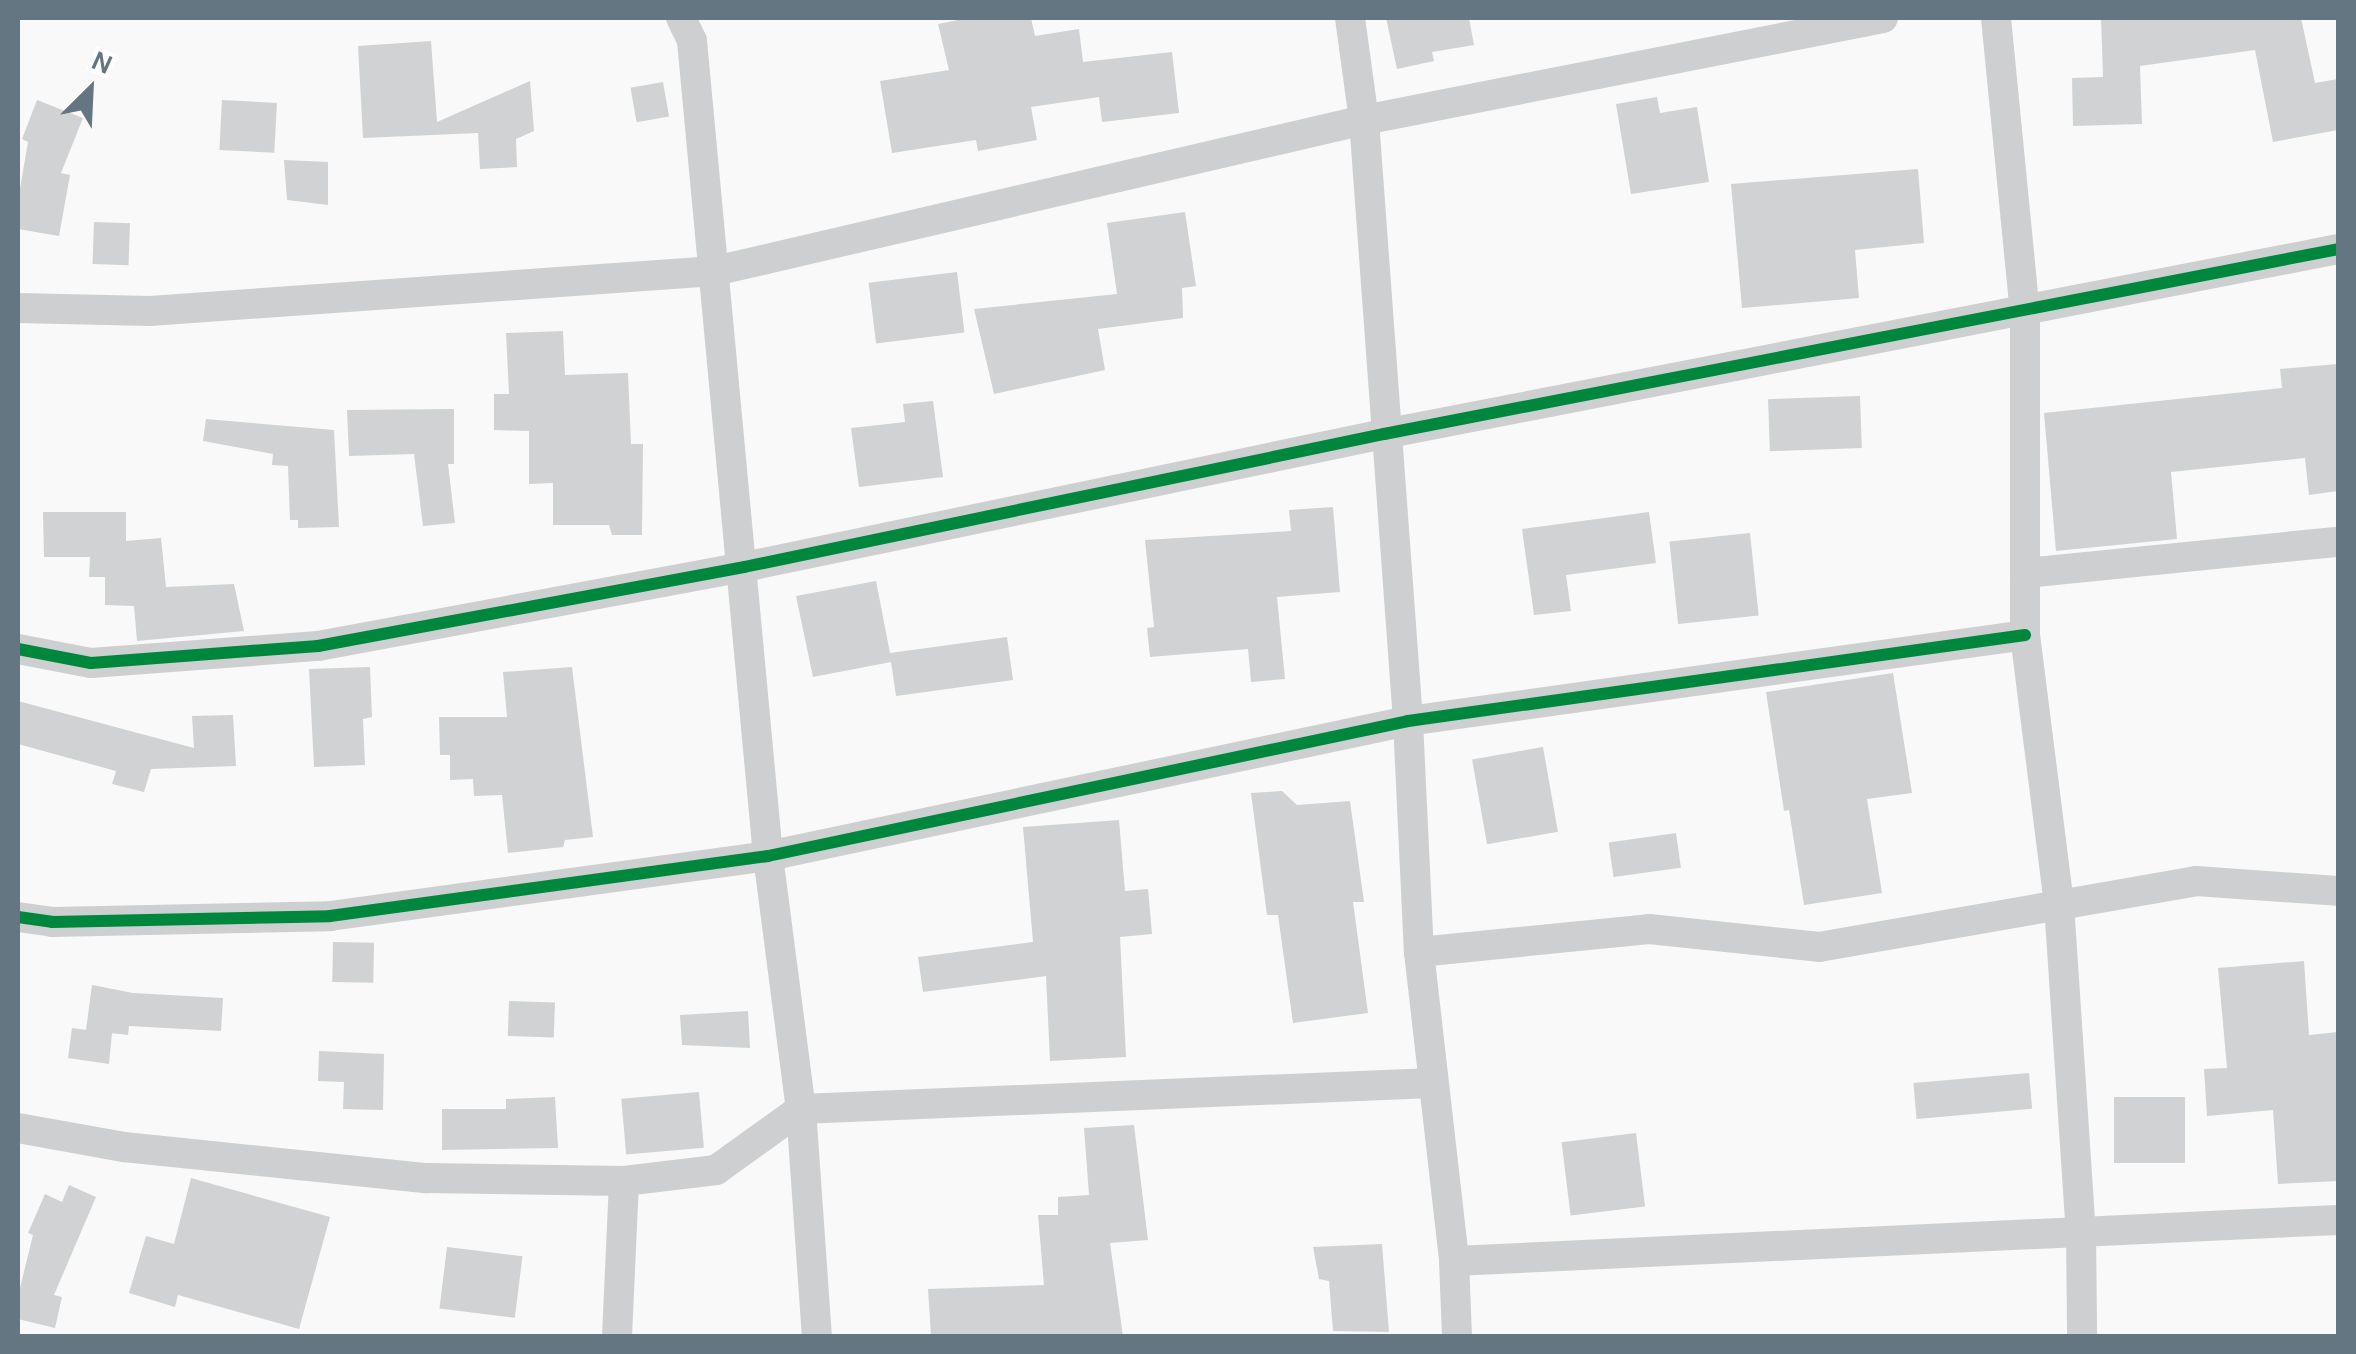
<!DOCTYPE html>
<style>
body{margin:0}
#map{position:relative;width:2356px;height:1354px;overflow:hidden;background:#f9f9f9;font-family:Karla,sans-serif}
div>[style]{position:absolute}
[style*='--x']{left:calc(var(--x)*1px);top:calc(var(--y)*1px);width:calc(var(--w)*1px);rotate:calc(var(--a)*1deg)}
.building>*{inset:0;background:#d0d2d3;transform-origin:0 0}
.street>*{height:30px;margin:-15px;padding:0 15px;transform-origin:15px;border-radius:15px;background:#cecfd0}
.cycleway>*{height:12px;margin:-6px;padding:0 6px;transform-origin:6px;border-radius:6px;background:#00873e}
span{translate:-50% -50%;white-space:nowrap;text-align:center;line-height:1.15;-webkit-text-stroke:10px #fff;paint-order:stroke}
.frame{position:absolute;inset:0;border:20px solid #657683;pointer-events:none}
.north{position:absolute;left:40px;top:40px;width:100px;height:100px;-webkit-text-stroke:8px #fff;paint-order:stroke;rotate:24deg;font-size:28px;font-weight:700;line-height:40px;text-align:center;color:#657683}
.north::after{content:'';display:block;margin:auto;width:35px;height:45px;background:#657683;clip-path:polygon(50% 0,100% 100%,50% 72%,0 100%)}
</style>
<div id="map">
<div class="building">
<i style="clip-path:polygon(968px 18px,1031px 18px,1035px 36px,1079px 29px,1083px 62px,1172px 52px,1179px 113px,1102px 122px,1099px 97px,1031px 107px,1037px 140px,978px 151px,976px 140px,892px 153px,880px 81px,949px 70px,938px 24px)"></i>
<i style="clip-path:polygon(1386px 18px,1469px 18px,1474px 45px,1432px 52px,1434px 61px,1397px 69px)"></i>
<i style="clip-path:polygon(2101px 18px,2301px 18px,2315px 83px,2338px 79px,2338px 130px,2273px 142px,2255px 50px,2140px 66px,2142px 124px,2073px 126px,2072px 78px,2103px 77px)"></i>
<i style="clip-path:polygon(431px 41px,437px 122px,530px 81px,534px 131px,516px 139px,517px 167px,480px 169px,478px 133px,363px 138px,358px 46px)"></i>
<i style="left:663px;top:82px;width:35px;height:33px;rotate:80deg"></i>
<i style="clip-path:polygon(1657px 97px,1660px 113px,1697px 107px,1709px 182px,1631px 194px,1616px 104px)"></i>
<i style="clip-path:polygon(37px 100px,83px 118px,61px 173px,70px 175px,59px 236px,18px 229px,18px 200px,28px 142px,22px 139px)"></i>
<i style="left:222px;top:100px;width:55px;height:50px;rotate:3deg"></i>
<i style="clip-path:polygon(284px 160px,328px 162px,328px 205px,287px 200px)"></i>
<i style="clip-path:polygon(1918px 169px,1924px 243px,1855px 250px,1859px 298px,1742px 308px,1731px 184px)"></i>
<i style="clip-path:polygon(1185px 212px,1196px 286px,1182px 288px,1183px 318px,1098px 329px,1105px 370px,994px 394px,974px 309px,1117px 294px,1107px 223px)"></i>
<i style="left:94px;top:222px;width:36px;height:42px;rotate:2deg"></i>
<i style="left:957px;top:272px;width:61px;height:89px;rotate:83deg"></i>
<i style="clip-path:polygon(563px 331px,565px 375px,628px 373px,631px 444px,643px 444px,642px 535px,612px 535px,609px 525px,553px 525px,553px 483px,529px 484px,529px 431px,494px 430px,494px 394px,509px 394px,506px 333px)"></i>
<i style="clip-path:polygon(2338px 364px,2338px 491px,2309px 495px,2305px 458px,2171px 472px,2177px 539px,2056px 551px,2044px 413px,2282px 388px,2280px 369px)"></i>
<i style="left:1860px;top:396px;width:52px;height:92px;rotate:88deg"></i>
<i style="clip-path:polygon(933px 401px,943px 477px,859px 487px,851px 428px,905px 422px,903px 404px)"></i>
<i style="clip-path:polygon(454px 409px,454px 464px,448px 464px,455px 523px,423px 526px,414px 454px,349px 456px,347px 410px)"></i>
<i style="clip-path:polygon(206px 419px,334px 430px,339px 527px,298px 528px,298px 520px,290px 520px,288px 466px,272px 465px,273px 454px,203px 441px)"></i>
<i style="clip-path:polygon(1333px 507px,1340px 592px,1277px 597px,1285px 679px,1251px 682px,1248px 649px,1150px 657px,1147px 628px,1154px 627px,1145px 540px,1291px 531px,1289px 510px)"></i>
<i style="clip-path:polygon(43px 512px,126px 512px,126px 541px,161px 538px,166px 587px,234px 584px,244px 631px,137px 641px,134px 606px,105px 605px,105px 577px,89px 577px,90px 557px,44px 557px)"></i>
<i style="clip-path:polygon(1649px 512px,1656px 563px,1566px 575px,1571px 611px,1534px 615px,1522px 529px)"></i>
<i style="left:1750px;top:533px;width:83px;height:81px;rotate:84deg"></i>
<i style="clip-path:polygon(876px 581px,890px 653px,1007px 637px,1013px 680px,896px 696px,891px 662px,813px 677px,796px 596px)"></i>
<i style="clip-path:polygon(370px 667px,372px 717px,363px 719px,365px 765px,314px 767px,309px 669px)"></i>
<i style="clip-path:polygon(572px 667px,593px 837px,565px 840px,563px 847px,508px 853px,502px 795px,474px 796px,473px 779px,450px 780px,450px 755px,440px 755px,439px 717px,507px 717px,503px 672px)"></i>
<i style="clip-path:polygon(1893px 673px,1912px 793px,1867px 799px,1882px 893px,1804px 905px,1789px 810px,1784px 811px,1766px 692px)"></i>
<i style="clip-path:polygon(18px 701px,194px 748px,192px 716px,233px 715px,236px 766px,151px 769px,144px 792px,112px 784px,116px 771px,18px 744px)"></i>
<i style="left:1543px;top:747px;width:86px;height:72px;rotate:80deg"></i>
<i style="clip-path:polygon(1282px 791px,1297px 805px,1350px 801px,1364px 902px,1353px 902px,1368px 1013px,1293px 1023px,1278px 915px,1267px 915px,1251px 793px)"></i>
<i style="clip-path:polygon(1119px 820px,1125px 891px,1148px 889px,1152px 934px,1120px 937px,1126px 1057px,1050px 1061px,1046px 976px,923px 992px,918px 957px,1033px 942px,1023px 827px)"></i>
<i style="left:1676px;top:833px;width:35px;height:68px;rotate:82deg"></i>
<i style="left:333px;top:942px;width:41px;height:40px;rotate:1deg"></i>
<i style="clip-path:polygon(2304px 961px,2309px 1035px,2338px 1032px,2338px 1181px,2278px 1184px,2273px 1110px,2207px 1116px,2204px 1069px,2227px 1068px,2218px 968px)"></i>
<i style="clip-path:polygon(92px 985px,133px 993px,223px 998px,221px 1031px,129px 1026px,128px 1035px,92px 1031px,112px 1033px,109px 1064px,68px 1058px,72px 1028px,86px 1030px)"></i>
<i style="left:509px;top:1001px;width:46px;height:35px;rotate:2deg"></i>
<i style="clip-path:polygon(748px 1011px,750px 1048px,682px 1045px,680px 1015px)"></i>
<i style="clip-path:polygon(319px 1051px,384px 1054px,383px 1110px,343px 1109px,344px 1082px,318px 1081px)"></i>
<i style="left:2029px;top:1073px;width:36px;height:116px;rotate:85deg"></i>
<i style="left:699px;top:1092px;width:56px;height:78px;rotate:85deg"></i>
<i style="clip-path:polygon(555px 1097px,558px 1148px,442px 1150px,442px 1109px,506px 1109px,506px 1099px)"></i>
<i style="left:2114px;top:1097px;width:71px;height:66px"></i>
<i style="clip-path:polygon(1134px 1125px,1148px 1240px,1110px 1243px,1123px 1336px,931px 1336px,928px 1289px,1044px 1285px,1038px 1215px,1058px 1215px,1058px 1197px,1089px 1195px,1084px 1128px)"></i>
<i style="left:1636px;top:1133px;width:74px;height:75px;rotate:83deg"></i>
<i style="clip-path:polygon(191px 1178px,330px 1217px,299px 1329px,178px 1295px,175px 1307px,129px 1293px,146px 1236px,174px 1244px)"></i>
<i style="clip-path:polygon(69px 1185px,96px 1197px,54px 1295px,62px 1297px,55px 1328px,18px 1319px,18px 1296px,33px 1235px,28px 1233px,45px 1194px,62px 1202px)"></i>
<i style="clip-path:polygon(1382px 1244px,1389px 1332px,1333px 1331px,1329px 1281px,1319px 1279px,1313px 1247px)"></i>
<i style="left:447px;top:1247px;width:76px;height:62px;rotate:7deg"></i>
</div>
<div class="street">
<i style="--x:681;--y:18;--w:25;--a:64"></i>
<i style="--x:692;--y:41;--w:819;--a:84.67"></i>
<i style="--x:768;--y:856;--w:255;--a:82.6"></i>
<i style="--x:801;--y:1109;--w:228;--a:86"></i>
<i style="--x:1350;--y:18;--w:103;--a:82.2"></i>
<i style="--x:1364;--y:120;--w:603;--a:85.81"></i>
<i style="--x:1408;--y:721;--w:231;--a:87.3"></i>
<i style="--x:1419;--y:952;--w:311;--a:83.5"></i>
<i style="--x:1454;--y:1261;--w:75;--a:87.7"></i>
<i style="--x:1996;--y:18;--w:295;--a:84.4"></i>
<i style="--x:2025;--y:312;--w:323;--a:90"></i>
<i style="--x:2025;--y:635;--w:271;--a:82.8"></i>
<i style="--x:2059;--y:904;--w:329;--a:86.2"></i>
<i style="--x:2081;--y:1232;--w:104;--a:89.4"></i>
<i style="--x:18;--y:308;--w:132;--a:1.3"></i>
<i style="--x:150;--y:311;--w:566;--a:-4.05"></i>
<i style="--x:715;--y:271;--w:666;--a:-13.1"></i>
<i style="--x:1364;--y:120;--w:529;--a:-11.12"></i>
<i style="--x:2025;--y:573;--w:315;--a:-5.7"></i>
<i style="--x:18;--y:649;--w:74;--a:10.9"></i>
<i style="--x:91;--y:663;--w:228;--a:-4.3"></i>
<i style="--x:318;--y:646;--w:433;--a:-10.5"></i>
<i style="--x:744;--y:567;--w:654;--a:-11.74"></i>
<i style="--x:1384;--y:434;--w:972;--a:-10.97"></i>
<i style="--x:18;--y:917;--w:34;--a:8"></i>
<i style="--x:52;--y:922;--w:278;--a:-1.2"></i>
<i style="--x:330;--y:916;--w:442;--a:-7.8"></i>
<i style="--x:768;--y:856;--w:654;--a:-11.91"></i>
<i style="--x:1408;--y:721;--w:623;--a:-7.93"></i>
<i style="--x:1419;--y:952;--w:231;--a:-5.7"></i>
<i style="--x:1649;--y:929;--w:171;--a:6"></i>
<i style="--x:1819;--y:947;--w:383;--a:-9.9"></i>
<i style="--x:2196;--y:881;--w:142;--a:4"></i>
<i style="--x:18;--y:1128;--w:108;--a:10.2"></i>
<i style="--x:124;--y:1147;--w:304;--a:5.9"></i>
<i style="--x:426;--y:1178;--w:198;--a:0.9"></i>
<i style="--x:624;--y:1181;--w:93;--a:-6.8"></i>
<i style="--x:716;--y:1170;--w:105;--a:-35.7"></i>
<i style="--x:801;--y:1109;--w:632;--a:-2.36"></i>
<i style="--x:1454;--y:1261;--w:885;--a:-2.66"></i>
<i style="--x:617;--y:1336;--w:155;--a:-87.4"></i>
</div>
<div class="cycleway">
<i style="--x:18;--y:649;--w:74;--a:10.9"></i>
<i style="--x:91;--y:663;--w:228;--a:-4.3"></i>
<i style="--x:318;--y:646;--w:433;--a:-10.5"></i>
<i style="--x:744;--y:567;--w:654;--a:-11.74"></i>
<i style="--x:1384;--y:434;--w:972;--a:-10.97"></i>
<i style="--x:18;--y:917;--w:34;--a:8"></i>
<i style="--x:52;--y:922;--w:278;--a:-1.2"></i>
<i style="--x:330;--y:916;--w:442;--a:-7.8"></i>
<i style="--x:768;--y:856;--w:654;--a:-11.91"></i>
<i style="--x:1408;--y:721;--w:623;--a:-7.93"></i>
</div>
<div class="frame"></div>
<div class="north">N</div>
</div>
